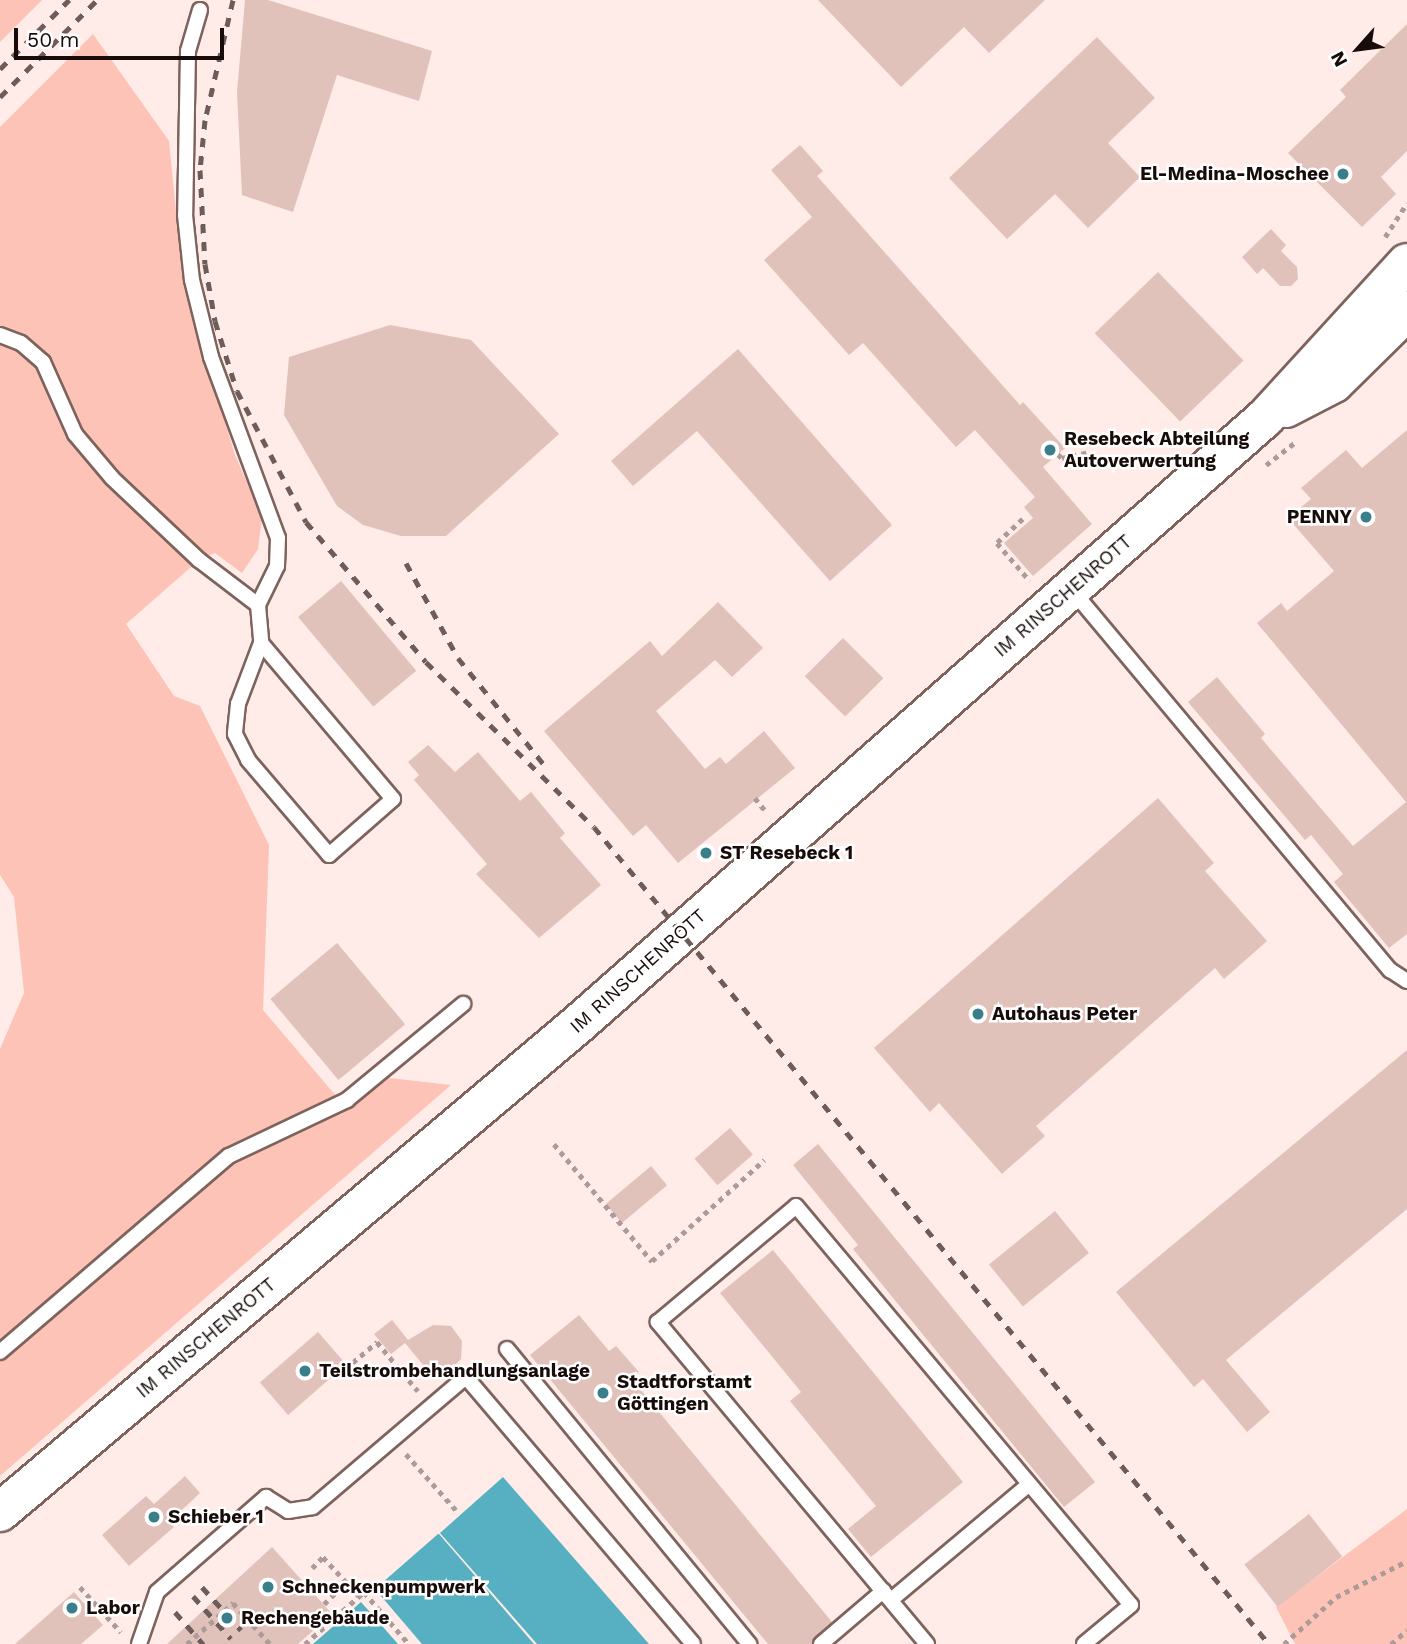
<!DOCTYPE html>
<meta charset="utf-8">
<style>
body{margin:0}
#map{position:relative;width:1407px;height:1644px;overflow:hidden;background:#ffebe7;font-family:"Work Sans",sans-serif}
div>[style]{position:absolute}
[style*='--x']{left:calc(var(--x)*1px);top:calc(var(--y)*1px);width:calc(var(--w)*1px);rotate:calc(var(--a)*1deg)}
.green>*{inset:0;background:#fdc3b7}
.water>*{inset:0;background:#56b0c1}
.building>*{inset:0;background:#e1c2bb;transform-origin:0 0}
.path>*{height:4.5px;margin-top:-2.25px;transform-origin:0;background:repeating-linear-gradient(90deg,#ac9b98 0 5px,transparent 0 10px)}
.roads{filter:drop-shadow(2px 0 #7e635d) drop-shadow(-2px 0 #7e635d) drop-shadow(0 2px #7e635d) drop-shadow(0 -2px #7e635d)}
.lane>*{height:14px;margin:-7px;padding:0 7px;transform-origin:7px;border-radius:7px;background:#fff}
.secondary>*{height:38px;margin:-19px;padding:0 19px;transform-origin:19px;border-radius:19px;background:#fff}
.rail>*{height:5px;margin-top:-2.5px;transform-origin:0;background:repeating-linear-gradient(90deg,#6c5d5b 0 9px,transparent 0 18px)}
.dots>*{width:19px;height:19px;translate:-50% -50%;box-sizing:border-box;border:4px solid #fff;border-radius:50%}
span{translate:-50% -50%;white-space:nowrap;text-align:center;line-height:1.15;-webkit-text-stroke:5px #fff;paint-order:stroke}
.poi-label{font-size:19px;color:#170c0a;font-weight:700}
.right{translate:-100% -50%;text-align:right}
.left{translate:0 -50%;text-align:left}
.street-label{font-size:19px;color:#170c0a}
.north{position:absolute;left:1323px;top:14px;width:70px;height:70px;-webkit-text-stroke:5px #fff;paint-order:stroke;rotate:242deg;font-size:19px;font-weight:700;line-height:28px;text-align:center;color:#170c0a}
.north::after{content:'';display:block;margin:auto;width:24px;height:32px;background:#170c0a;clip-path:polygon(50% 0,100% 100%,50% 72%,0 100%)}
.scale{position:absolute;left:14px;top:28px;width:210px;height:32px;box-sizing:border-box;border:4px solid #170c0a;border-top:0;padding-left:9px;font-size:21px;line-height:24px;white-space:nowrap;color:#170c0a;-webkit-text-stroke:5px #fff;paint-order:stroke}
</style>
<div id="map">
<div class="green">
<i style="clip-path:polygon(0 0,42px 0,0 42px)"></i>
<i style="clip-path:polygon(93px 34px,169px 141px,183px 282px,235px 455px,262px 517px,258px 549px,242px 573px,215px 553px,199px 560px,126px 624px,174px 696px,200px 706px,269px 845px,263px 1010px,336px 1096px,340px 1115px,389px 1078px,451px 1085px,0 1476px,0 1049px,24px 993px,14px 897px,0 875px,0 127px)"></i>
<i style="clip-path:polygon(1407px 1509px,1407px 1644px,1295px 1644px,1276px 1607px)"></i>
</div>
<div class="water">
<i style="clip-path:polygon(503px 1477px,649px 1644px,537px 1644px,440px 1533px)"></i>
<i style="clip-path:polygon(438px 1534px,439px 1534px,534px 1644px,422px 1644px,375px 1589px)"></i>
<i style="clip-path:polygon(361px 1602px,398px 1644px,313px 1644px)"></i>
</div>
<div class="building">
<i style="clip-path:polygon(245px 0,268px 0,432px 51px,419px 101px,337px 75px,293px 212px,242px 195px,237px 92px)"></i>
<i style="clip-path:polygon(818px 0,1045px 0,989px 53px,964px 27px,901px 87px)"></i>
<i style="clip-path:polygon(1407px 24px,1407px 151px,1381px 177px,1396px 194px,1362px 227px,1288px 153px,1346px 97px,1340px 90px)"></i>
<i style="clip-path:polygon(1097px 37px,1155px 98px,1108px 143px,1140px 177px,1088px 228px,1055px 194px,1007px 239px,949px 178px)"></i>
<i style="clip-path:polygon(800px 145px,823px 171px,817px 176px,1020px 405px,1023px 402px,1065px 448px,1043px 467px,1092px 524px,1033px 576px,1004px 543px,1033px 518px,1024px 507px,1035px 497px,975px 430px,956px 447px,863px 343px,849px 355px,764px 260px,812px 217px,771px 170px)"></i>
<i style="clip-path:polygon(1271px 229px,1286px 245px,1281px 251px,1297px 267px,1298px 279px,1291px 286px,1280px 286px,1263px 268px,1257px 274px,1242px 257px)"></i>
<i style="left:1158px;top:272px;width:123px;height:88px;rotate:46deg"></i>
<i style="clip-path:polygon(390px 325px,471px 340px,559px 434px,446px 536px,401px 536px,363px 525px,337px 506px,284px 415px,289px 357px)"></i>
<i style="clip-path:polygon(738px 349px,892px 525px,830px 581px,697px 431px,633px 486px,611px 461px)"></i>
<i style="clip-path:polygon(1407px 430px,1407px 934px,1389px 948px,1334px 882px,1343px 874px,1311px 835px,1305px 840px,1188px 702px,1217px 677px,1265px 734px,1261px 738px,1353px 846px,1406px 802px,1257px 623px,1281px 603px,1287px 611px,1334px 571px,1288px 518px,1311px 499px,1301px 488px,1346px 450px,1362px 468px)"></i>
<i style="left:341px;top:581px;width:117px;height:56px;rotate:50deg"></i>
<i style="clip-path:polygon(718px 602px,763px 648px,732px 677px,715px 660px,656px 711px,705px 769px,720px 757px,726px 764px,764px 731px,795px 768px,678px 863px,646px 825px,633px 836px,544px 731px,650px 641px,662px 656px)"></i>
<i style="left:843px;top:638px;width:57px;height:54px;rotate:45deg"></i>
<i style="clip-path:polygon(428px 745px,455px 772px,478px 752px,520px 801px,531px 792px,565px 833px,560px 838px,601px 885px,539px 938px,476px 874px,487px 864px,414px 780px,419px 775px,408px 762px)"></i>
<i style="clip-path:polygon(1158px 798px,1214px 863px,1205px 871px,1267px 941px,1224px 979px,1215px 968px,1036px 1126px,1045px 1136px,1002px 1174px,939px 1103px,930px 1112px,874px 1048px)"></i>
<i style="left:337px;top:943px;width:106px;height:87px;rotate:50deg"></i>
<i style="clip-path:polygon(1407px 1050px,1407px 1209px,1226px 1360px,1270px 1412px,1247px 1432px,1203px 1379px,1194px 1387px,1116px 1292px)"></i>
<i style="left:730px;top:1128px;width:35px;height:47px;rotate:49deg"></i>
<i style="clip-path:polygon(818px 1144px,1095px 1482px,1064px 1507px,853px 1249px,858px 1245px,793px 1165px)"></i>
<i style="left:651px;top:1166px;width:25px;height:59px;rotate:50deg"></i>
<i style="left:1055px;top:1211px;width:54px;height:85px;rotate:51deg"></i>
<i style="clip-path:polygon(773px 1250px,963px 1482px,871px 1557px,848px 1529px,876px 1506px,790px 1401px,801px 1392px,720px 1293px)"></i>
<i style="clip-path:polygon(579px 1315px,609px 1351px,616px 1346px,639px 1372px,631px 1378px,832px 1622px,812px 1644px,768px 1644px,530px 1355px)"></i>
<i style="clip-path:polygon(392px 1320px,408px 1340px,433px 1325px,451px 1326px,462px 1341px,461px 1359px,451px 1369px,437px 1372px,424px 1366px,405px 1343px,391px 1354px,374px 1334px)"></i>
<i style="left:318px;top:1332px;width:43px;height:77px;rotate:49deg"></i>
<i style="clip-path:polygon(185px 1476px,200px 1493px,169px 1522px,174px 1527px,129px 1566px,102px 1535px,146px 1496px,154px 1504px)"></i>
<i style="left:1309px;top:1514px;width:54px;height:82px;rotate:52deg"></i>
<i style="clip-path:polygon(272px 1547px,332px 1614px,298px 1644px,167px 1644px)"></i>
<i style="clip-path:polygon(74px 1592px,103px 1625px,81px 1644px,15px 1644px)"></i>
</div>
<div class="path">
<i style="--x:1385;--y:237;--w:40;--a:-57.1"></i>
<i style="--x:1058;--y:454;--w:6;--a:45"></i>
<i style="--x:1062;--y:458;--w:25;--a:-12"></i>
<i style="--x:1266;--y:465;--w:39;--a:-38"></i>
<i style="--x:1023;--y:519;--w:35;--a:137"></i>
<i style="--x:997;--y:543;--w:50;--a:49"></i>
<i style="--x:755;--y:798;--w:19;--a:51"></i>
<i style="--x:554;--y:1144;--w:153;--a:50.1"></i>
<i style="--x:652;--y:1261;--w:151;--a:-42"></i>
<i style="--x:345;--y:1369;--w:42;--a:-40.2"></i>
<i style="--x:377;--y:1342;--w:64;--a:50.1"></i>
<i style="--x:406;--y:1454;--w:75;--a:48.2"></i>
<i style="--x:312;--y:1568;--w:16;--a:-45"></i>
<i style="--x:323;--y:1557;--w:53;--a:47.3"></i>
<i style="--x:80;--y:1587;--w:61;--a:47.7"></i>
<i style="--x:324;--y:1604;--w:16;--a:-45"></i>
<i style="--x:187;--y:1644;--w:62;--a:-41.7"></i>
<i style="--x:233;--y:1603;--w:55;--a:47.9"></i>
<i style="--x:305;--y:1644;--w:79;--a:-41.4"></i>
<i style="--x:364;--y:1592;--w:69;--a:49.1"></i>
<i style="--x:1284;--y:1644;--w:70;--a:-42.1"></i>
<i style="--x:1336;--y:1597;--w:80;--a:-26.9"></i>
<i style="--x:1391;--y:1644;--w:21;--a:-41"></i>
</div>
<div class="roads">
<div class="lane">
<i style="--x:200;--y:10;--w:43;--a:106.3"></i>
<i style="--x:188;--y:51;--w:164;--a:91"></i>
<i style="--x:185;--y:215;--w:65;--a:83.9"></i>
<i style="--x:192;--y:280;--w:79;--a:76.1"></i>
<i style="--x:211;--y:357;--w:193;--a:69.7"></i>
<i style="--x:278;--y:538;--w:28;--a:92"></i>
<i style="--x:277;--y:566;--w:43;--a:116"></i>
<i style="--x:0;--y:335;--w:22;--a:21"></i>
<i style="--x:21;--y:343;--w:29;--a:41"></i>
<i style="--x:43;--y:362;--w:79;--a:66"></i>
<i style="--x:75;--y:434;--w:57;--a:49.9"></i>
<i style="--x:112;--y:478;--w:120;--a:43.3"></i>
<i style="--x:199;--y:560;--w:74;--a:37.3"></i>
<i style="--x:258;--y:605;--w:38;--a:85"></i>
<i style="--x:261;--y:643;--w:65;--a:110.7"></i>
<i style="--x:238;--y:704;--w:30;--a:96"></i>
<i style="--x:235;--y:734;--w:29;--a:63"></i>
<i style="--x:248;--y:760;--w:125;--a:49.5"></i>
<i style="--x:329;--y:855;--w:85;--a:-41.2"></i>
<i style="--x:393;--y:799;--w:204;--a:-130.2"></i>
<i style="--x:1072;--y:590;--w:496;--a:50.1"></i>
<i style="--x:1390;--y:970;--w:20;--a:33"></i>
<i style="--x:507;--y:1349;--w:382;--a:50.6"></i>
<i style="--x:0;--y:1352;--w:301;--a:-40.6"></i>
<i style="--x:229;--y:1156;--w:131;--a:-25.4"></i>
<i style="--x:347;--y:1100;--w:151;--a:-39.6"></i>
<i style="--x:891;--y:1600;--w:180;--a:-40"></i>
<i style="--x:139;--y:1644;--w:55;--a:-70.9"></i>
<i style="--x:157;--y:1592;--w:145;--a:-41.1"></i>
<i style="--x:266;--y:1497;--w:26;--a:32"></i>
<i style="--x:288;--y:1511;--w:25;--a:-9"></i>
<i style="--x:313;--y:1507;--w:201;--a:-40.4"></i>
<i style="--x:466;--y:1377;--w:350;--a:49.6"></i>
<i style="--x:821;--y:1644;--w:82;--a:-40.5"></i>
<i style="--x:927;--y:1644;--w:420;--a:-129.9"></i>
<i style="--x:658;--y:1322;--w:180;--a:-40"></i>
<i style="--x:796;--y:1206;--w:521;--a:49.98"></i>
<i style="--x:1131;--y:1605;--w:61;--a:140.3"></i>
</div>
<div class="secondary">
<i style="--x:1286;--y:408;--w:54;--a:-27.5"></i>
<i style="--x:1334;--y:383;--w:103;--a:-44.6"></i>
<i style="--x:0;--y:1512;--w:754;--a:-40.16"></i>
<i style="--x:576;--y:1026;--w:919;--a:-41.43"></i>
<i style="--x:1265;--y:418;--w:210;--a:-47.5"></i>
</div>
</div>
<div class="rail">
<i style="--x:233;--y:0;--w:123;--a:103.1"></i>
<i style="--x:205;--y:120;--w:50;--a:95.7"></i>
<i style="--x:200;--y:170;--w:94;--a:87"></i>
<i style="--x:205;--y:264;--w:58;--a:80"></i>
<i style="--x:215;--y:321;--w:73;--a:72.6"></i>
<i style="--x:237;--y:391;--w:148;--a:62.2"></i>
<i style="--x:306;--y:522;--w:184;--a:49.4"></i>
<i style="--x:426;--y:662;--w:235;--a:44.5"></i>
<i style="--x:594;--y:827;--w:1060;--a:50.44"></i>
<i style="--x:0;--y:69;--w:98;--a:-45"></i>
<i style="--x:0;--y:97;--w:137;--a:-45"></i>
<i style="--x:406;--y:563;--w:108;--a:61.3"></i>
<i style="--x:458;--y:658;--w:140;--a:51.1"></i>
<i style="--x:202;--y:1587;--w:58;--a:47.8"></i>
<i style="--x:193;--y:1596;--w:57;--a:48.5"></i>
<i style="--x:175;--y:1612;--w:43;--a:48.8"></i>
</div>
<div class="dots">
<i style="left:1343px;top:174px;background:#397f8b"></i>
<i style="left:1050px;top:450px;background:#397f8b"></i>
<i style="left:1366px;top:517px;background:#397f8b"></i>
<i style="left:706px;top:853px;background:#397f8b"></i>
<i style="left:978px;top:1014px;background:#397f8b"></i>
<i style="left:305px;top:1371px;background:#397f8b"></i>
<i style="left:603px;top:1393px;background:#397f8b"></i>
<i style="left:154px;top:1517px;background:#397f8b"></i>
<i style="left:268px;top:1587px;background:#397f8b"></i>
<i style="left:72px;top:1608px;background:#397f8b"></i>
<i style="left:227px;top:1618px;background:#397f8b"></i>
</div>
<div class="poi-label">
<span class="right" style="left:1329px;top:174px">El-Medina-Moschee</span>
<span class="left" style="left:1064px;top:450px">Resebeck Abteilung<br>Autoverwertung</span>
<span class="right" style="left:1352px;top:517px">PENNY</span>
<span class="left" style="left:720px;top:853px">ST Resebeck 1</span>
<span class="left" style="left:992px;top:1014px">Autohaus Peter</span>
<span class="left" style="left:319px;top:1371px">Teilstrombehandlungsanlage</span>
<span class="left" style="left:617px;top:1393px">Stadtforstamt<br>Göttingen</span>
<span class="left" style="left:168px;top:1517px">Schieber 1</span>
<span class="left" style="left:282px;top:1587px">Schneckenpumpwerk</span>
<span class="left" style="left:86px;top:1608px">Labor</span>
<span class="left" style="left:241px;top:1618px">Rechengebäude</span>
</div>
<div class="street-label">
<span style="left:1063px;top:596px;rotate:-41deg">IM RINSCHENROTT</span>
<span style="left:638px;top:971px;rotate:-42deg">IM RINSCHENROTT</span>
<span style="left:206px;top:1338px;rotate:-40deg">IM RINSCHENROTT</span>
</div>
<div class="north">N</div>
<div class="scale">50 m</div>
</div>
